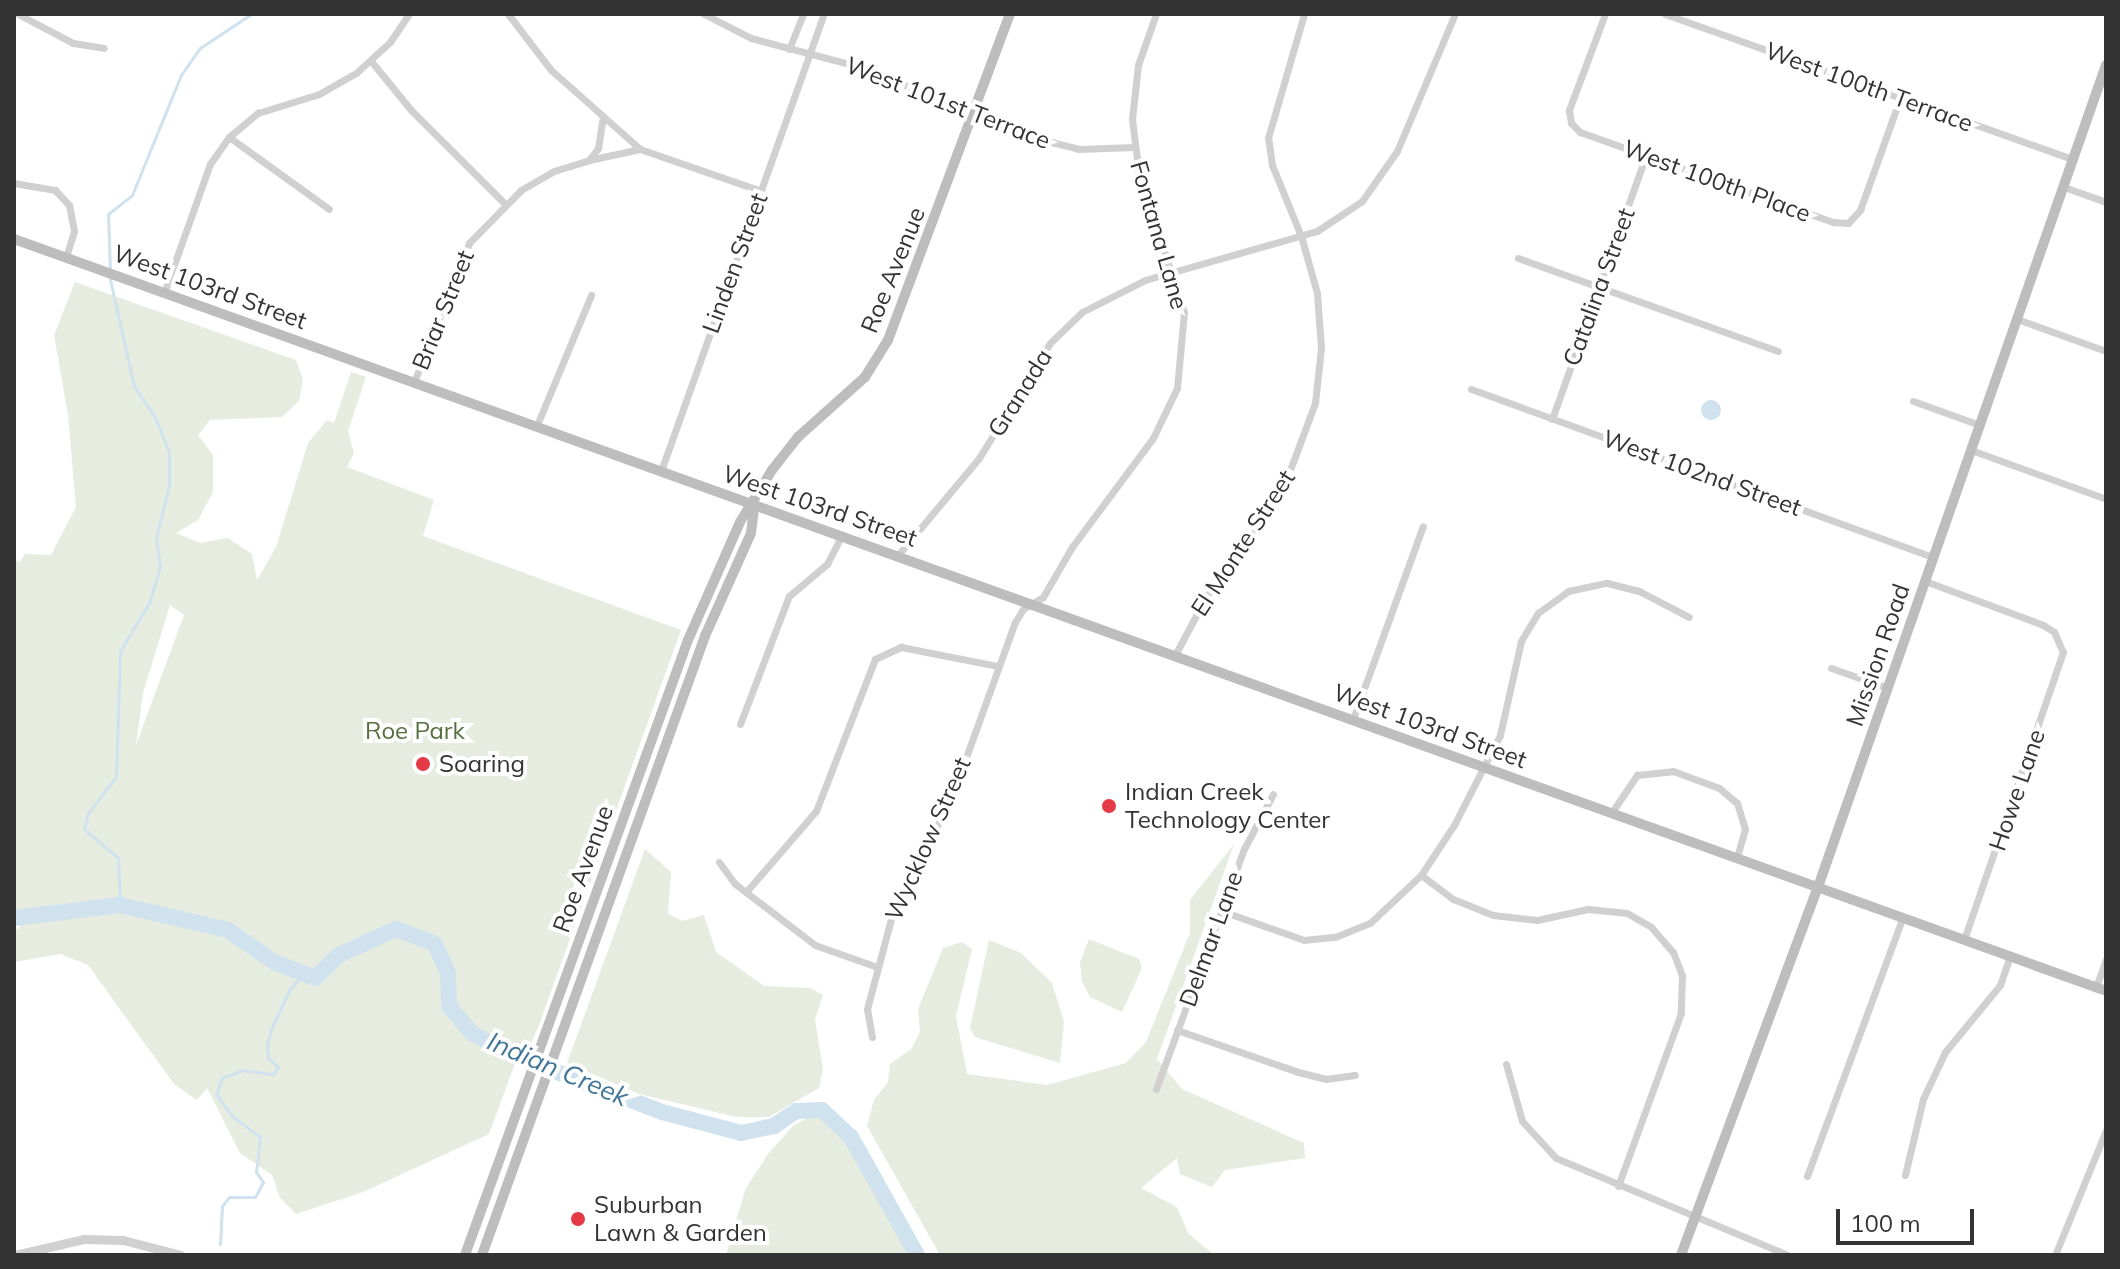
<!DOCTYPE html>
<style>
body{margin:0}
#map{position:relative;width:2120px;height:1269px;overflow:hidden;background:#fff;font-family:Mulish,sans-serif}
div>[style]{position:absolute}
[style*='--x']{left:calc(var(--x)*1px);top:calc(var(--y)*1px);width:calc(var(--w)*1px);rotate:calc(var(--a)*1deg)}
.green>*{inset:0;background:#e6ecdf}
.water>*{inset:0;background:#cfe2ee}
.round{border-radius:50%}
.stream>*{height:3px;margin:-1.5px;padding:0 1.5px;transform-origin:1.5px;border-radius:1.5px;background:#cfe2ee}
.river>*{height:16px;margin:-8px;padding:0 8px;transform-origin:8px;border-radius:8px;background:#cfe2ee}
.minor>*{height:7px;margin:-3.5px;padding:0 3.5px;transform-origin:3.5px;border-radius:3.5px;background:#d0d0d0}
.tertiary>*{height:9px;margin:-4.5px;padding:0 4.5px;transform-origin:4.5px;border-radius:4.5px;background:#d0d0d0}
.secondary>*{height:10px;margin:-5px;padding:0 5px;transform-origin:5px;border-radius:5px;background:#bdbdbd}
.dots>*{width:22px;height:22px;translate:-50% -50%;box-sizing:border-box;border:4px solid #fff;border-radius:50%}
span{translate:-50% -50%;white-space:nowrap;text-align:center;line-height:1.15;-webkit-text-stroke:8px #fff;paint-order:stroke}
.street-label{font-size:24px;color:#333}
.park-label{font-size:24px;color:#56703f}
.poi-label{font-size:24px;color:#333}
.left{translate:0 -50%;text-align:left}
.water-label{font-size:26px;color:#3f7597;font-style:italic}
.frame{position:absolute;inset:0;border:16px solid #333;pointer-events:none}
.scale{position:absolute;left:1836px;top:1209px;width:138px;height:36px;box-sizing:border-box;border:4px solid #333;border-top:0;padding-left:10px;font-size:24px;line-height:28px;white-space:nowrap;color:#333;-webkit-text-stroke:6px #fff;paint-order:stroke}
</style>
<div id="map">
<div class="green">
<i style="clip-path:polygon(evenodd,75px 282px,296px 360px,303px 379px,299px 401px,282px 417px,210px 420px,198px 435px,213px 455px,213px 492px,198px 520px,176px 533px,200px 543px,228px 538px,252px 554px,257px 580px,276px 547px,308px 443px,327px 420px,334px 423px,351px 372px,366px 377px,348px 431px,354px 453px,347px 467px,434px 500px,423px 536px,681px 630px,539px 1025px,527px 1053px,520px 1050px,489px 1134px,363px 1192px,296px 1214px,280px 1198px,272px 1175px,240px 1153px,207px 1088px,197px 1100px,174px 1084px,88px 965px,60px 954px,14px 962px,14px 930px,20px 928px,14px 918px,14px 560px,20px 562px,25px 554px,51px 555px,76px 507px,68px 415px,54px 335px,75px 282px,170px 605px,184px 615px,136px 745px,143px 693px,170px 605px)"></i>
<i style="clip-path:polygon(1234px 844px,1157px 1059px,1182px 1089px,1304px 1143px,1305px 1158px,1225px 1170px,1212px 1187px,1180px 1174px,1177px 1158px,1141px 1188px,1177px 1207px,1188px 1233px,1214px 1255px,940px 1255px,867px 1126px,874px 1100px,888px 1082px,890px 1064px,911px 1049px,920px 1032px,918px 1009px,943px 948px,962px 942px,972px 949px,956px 1016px,967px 1074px,1047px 1085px,1126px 1063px,1146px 1042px,1190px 933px,1190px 900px)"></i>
<i style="clip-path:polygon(645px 849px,671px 872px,668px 914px,682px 921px,704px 915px,716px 952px,764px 986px,810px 988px,823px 995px,815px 1020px,823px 1069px,819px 1088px,769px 1117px,737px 1117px,639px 1094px,567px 1063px)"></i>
<i style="clip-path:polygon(1089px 939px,1139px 959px,1142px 968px,1122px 1012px,1090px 997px,1082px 981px,1080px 962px)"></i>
<i style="clip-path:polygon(989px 940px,1021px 953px,1052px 983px,1064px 1022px,1060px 1063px,975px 1037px,970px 1028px)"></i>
<i style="clip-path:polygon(822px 1110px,851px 1137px,917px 1255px,726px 1255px,746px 1188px,768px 1154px,794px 1125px)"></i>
</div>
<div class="water">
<i class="round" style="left:1701px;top:400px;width:20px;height:20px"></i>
</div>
<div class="stream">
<i style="--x:110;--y:271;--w:57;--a:-92"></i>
<i style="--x:108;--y:214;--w:31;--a:-38"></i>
<i style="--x:132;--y:195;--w:130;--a:-67.8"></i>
<i style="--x:181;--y:75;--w:33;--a:-55"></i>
<i style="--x:200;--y:48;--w:61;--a:-33.7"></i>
<i style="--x:110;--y:279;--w:110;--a:77.4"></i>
<i style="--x:134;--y:386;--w:37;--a:56"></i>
<i style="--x:155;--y:417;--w:38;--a:68"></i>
<i style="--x:169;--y:452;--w:34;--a:90"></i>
<i style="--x:169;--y:486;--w:54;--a:104"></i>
<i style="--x:156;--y:538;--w:29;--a:82"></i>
<i style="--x:160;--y:567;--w:38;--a:107"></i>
<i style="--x:149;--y:603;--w:56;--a:121.1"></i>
<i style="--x:120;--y:651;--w:126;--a:91.8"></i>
<i style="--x:116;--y:777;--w:46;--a:127.9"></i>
<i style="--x:88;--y:813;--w:16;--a:104"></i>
<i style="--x:84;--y:829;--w:45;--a:40.5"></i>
<i style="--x:118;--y:858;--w:47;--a:87.6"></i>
<i style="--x:220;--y:1244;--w:38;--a:-87"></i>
<i style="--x:222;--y:1206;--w:11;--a:-52"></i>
<i style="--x:229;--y:1197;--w:26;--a:0"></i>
<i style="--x:255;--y:1197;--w:17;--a:-62"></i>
<i style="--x:263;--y:1182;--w:12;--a:-125"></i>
<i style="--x:256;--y:1172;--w:35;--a:-83"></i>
<i style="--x:260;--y:1137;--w:35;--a:-143"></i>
<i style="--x:232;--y:1116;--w:27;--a:-126"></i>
<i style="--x:216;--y:1094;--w:17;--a:-69"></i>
<i style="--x:222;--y:1078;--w:22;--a:-21"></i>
<i style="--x:243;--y:1070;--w:30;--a:8"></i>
<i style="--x:273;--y:1074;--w:9;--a:-54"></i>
<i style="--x:278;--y:1067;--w:13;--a:-138"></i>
<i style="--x:268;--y:1058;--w:15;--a:-94"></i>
<i style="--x:267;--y:1043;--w:19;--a:-72"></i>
<i style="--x:273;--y:1025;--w:40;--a:-65"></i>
<i style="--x:290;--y:989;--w:12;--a:-48"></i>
<i style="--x:298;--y:980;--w:14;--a:-12"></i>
</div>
<div class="river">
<i style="--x:14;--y:918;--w:107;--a:-7"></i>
<i style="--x:120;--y:905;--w:111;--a:13"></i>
<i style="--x:228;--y:930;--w:56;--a:34.8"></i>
<i style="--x:274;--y:962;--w:44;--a:21.3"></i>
<i style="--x:315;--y:978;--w:33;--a:-44"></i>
<i style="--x:339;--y:955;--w:63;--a:-24.5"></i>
<i style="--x:396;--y:929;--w:42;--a:21"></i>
<i style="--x:435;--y:944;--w:32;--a:66"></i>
<i style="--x:448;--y:973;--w:33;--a:88"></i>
<i style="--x:449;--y:1006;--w:35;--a:50"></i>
<i style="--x:472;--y:1033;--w:46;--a:28.8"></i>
<i style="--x:512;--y:1055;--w:160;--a:20.8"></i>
<i style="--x:662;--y:1112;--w:82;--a:14.9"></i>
<i style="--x:741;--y:1133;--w:34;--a:-12"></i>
<i style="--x:774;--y:1126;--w:27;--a:-34"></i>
<i style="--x:796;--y:1111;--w:26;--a:-2"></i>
<i style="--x:822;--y:1110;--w:40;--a:43"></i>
<i style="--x:851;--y:1137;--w:135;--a:60.8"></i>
</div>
<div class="minor">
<i style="--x:18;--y:14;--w:62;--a:27.8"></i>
<i style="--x:73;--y:43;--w:31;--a:9"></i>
<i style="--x:508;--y:14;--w:71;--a:52.5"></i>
<i style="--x:551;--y:70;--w:119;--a:41.6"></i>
<i style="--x:640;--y:149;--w:128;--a:19.1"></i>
<i style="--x:704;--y:14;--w:53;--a:27.1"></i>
<i style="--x:751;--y:38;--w:106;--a:14.8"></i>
<i style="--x:853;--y:65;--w:204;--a:21.5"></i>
<i style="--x:1043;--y:140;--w:36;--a:14"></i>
<i style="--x:1078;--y:149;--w:56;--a:-2"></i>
<i style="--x:1605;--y:14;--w:103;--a:110.6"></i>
<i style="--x:1569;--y:110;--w:13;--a:81"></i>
<i style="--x:1571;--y:123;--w:13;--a:45"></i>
<i style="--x:1580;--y:132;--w:269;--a:19.6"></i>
<i style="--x:1833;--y:222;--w:15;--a:4"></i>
<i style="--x:1848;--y:223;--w:18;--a:-47"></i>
<i style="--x:1860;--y:210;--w:119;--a:-70.3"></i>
<i style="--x:1665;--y:14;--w:434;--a:19.6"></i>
<i style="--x:789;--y:49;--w:38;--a:-68"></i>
<i style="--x:371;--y:61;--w:63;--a:50.8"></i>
<i style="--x:411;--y:110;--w:132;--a:45"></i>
<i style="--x:229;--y:137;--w:123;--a:35.8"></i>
<i style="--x:589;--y:160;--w:52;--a:-12.2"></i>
<i style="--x:14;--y:183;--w:42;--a:9.7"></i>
<i style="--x:55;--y:190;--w:21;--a:47"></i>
<i style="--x:69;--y:205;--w:26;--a:79"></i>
<i style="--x:74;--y:231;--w:27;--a:107"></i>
<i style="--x:2064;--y:187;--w:45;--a:19.7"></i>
<i style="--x:1518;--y:258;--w:276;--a:19.7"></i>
<i style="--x:164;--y:293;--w:137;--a:-70.4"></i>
<i style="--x:210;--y:164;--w:33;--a:-55"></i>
<i style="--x:229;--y:137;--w:38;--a:-40"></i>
<i style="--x:258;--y:113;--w:64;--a:-17.3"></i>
<i style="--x:319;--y:94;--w:43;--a:-29.6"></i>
<i style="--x:356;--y:73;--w:46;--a:-42.4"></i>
<i style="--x:390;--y:42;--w:34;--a:-56"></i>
<i style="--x:2017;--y:319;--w:95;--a:19.8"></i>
<i style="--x:414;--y:382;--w:149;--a:-68.4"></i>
<i style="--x:469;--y:243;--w:74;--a:-45.5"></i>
<i style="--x:521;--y:190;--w:38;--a:-30"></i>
<i style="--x:554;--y:171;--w:37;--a:-17"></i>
<i style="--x:589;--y:160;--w:15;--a:-53"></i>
<i style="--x:598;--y:148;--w:32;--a:-81"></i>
<i style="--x:1471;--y:389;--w:492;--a:20"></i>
<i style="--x:1913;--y:401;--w:71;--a:19.7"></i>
<i style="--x:1552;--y:419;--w:280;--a:-70.4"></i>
<i style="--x:537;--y:425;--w:141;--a:-67.4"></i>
<i style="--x:1971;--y:450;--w:144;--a:19.9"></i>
<i style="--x:661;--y:471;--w:485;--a:-70.4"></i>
<i style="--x:898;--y:555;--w:126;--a:-50.1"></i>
<i style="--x:979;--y:458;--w:135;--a:-58.3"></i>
<i style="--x:1050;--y:343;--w:45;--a:-44.1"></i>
<i style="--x:1082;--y:312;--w:71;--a:-26.9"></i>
<i style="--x:1145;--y:280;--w:179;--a:-15.9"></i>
<i style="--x:1317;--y:231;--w:54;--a:-33.7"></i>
<i style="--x:1362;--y:201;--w:61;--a:-55"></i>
<i style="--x:1397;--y:151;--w:149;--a:-67.1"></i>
<i style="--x:1925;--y:581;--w:126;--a:20.4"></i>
<i style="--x:2043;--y:625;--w:13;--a:32"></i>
<i style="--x:2054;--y:632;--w:22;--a:66"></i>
<i style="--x:2063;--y:652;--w:305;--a:109"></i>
<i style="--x:1175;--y:655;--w:66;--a:-61.9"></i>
<i style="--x:1206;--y:597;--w:136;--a:-54.9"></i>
<i style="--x:1284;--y:486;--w:89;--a:-69.5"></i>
<i style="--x:1315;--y:403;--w:55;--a:-83.8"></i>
<i style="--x:1321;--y:348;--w:55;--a:-94.2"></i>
<i style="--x:1317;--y:293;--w:59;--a:-105.7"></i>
<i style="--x:1301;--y:236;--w:77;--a:-112.2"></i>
<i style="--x:1272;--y:165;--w:27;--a:-98"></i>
<i style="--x:1268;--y:138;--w:129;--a:-73.8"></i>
<i style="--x:1831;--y:668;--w:60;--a:19.3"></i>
<i style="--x:1353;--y:719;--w:205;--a:-70.1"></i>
<i style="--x:740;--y:724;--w:137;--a:-69.1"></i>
<i style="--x:789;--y:596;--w:50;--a:-40.1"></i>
<i style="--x:827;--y:564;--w:33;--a:-63"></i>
<i style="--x:1612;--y:812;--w:45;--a:-56"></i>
<i style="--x:1637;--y:775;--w:36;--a:-6"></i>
<i style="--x:1673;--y:771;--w:49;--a:20.3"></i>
<i style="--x:1719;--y:788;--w:23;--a:40"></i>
<i style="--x:1737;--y:803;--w:27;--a:73"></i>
<i style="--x:1745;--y:829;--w:29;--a:106"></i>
<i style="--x:719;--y:862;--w:26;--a:54"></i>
<i style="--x:734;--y:883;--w:102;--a:37.4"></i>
<i style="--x:815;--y:945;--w:66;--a:19.5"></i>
<i style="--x:1421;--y:875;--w:40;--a:37"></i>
<i style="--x:1453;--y:899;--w:43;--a:21.8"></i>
<i style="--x:1493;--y:915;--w:44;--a:6.5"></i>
<i style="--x:1537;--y:920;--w:52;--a:-12.2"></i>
<i style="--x:1588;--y:909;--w:39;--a:6"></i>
<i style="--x:1627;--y:913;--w:28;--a:30"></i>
<i style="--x:1651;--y:927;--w:33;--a:49"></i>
<i style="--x:1673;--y:952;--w:26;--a:69"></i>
<i style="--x:1682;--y:976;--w:37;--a:92"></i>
<i style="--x:1681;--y:1013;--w:184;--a:110"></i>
<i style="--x:746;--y:892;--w:107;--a:-49.2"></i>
<i style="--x:816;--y:811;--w:163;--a:-68.8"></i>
<i style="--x:875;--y:659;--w:29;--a:-25"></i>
<i style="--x:901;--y:647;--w:99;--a:11.1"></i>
<i style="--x:1222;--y:911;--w:87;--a:19.5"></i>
<i style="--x:1304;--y:940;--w:31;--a:-6"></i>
<i style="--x:1335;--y:937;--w:38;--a:-22"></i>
<i style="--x:1370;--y:923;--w:70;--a:-43.3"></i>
<i style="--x:1421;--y:875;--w:60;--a:-56.6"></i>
<i style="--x:1454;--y:825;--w:101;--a:-62.9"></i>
<i style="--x:1500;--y:735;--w:96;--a:-77.4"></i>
<i style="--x:1521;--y:641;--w:33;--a:-59"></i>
<i style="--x:1538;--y:613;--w:37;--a:-36"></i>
<i style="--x:1568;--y:591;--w:40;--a:-12"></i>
<i style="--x:1607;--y:583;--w:33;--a:14"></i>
<i style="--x:1639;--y:591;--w:56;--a:27.5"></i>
<i style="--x:2096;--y:987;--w:30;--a:-70"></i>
<i style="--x:1177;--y:1030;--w:128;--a:19.1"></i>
<i style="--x:1298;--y:1072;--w:29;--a:14"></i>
<i style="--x:1326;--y:1079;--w:29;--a:-8"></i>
<i style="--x:872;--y:1037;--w:28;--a:-100"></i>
<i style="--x:867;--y:1009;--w:97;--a:-75.1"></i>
<i style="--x:892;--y:915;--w:133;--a:-63.2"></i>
<i style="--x:952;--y:796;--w:185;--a:-70.1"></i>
<i style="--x:1015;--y:622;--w:15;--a:-58"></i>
<i style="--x:1023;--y:609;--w:23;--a:-31"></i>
<i style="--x:1043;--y:597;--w:58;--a:-59.9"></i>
<i style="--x:1072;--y:547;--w:136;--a:-53.4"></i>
<i style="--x:1153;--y:438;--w:55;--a:-64.4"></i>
<i style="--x:1177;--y:388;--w:76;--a:-84.7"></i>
<i style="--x:1184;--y:312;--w:145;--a:-108.1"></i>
<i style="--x:1139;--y:174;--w:55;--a:-97.3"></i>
<i style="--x:1132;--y:119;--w:54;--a:-83.7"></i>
<i style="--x:1138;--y:65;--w:54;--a:-70.6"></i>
<i style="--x:1506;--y:1064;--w:59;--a:74.3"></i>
<i style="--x:1522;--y:1121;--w:50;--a:47.4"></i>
<i style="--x:1556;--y:1158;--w:251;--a:22.7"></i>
<i style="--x:1156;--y:1089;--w:256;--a:-69.9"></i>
<i style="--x:1244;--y:849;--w:62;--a:-62.2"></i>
<i style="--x:1905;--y:1175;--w:78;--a:-76.7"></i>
<i style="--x:1923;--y:1099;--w:52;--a:-64.9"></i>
<i style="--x:1945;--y:1052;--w:87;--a:-50.6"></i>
<i style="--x:2000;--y:985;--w:31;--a:-71"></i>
<i style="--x:1807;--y:1176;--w:276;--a:-69.7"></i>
<i style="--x:2055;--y:1255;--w:135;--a:-67.8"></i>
</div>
<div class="tertiary">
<i style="--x:15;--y:1255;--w:70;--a:-13.2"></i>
<i style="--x:83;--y:1239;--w:40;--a:1.4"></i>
<i style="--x:123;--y:1240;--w:59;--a:14.7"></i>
</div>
<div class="secondary">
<i style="--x:14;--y:239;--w:2223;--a:19.77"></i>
<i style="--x:465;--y:1255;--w:654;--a:-70.07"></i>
<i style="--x:688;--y:640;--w:129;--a:-66.2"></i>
<i style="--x:740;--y:522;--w:61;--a:-58.4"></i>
<i style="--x:772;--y:470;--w:42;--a:-51.8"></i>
<i style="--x:798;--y:437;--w:90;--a:-41.8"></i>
<i style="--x:865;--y:377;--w:44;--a:-58.1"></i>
<i style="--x:888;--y:340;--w:348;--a:-69.5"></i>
<i style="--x:482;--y:1255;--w:658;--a:-70.19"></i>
<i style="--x:705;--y:636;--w:113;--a:-65.9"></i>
<i style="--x:751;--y:533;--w:26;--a:-83"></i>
<i style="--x:1681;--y:1255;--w:393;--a:-69.6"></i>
<i style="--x:1818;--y:887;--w:871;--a:-70.69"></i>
</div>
<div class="dots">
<i style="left:423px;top:764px;background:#e63946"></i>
<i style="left:1109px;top:806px;background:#e63946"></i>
<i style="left:578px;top:1219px;background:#e63946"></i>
</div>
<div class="street-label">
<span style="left:1869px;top:87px;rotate:20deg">West 100th Terrace</span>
<span style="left:948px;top:103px;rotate:21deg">West 101st Terrace</span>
<span style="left:1717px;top:181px;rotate:20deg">West 100th Place</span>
<span style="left:1159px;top:235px;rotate:74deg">Fontana Lane</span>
<span style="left:735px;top:263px;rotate:-70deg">Linden Street</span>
<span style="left:893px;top:270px;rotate:-68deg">Roe Avenue</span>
<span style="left:210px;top:287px;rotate:20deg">West 103rd Street</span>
<span style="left:1599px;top:287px;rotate:-70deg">Catalina Street</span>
<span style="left:443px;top:310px;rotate:-68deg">Briar Street</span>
<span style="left:1020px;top:393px;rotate:-58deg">Granada</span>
<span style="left:1702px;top:473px;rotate:20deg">West 102nd Street</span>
<span style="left:820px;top:506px;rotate:19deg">West 103rd Street</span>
<span style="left:1243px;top:543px;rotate:-57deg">El Monte Street</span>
<span style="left:1878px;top:655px;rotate:-71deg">Mission Road</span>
<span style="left:1430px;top:726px;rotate:20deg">West 103rd Street</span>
<span style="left:2017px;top:790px;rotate:-71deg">Howe Lane</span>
<span style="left:928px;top:839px;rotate:-66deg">Wycklow Street</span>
<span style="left:583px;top:869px;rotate:-70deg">Roe Avenue</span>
<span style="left:1211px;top:939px;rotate:-70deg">Delmar Lane</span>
</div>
<div class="park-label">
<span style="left:415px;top:731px">Roe Park</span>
</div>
<div class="poi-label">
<span class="left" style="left:439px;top:764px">Soaring</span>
<span class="left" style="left:1125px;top:806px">Indian Creek<br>Technology Center</span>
<span class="left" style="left:594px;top:1219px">Suburban<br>Lawn &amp; Garden</span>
</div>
<div class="water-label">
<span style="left:558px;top:1069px;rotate:23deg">Indian Creek</span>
</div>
<div class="frame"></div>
<div class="scale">100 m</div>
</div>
